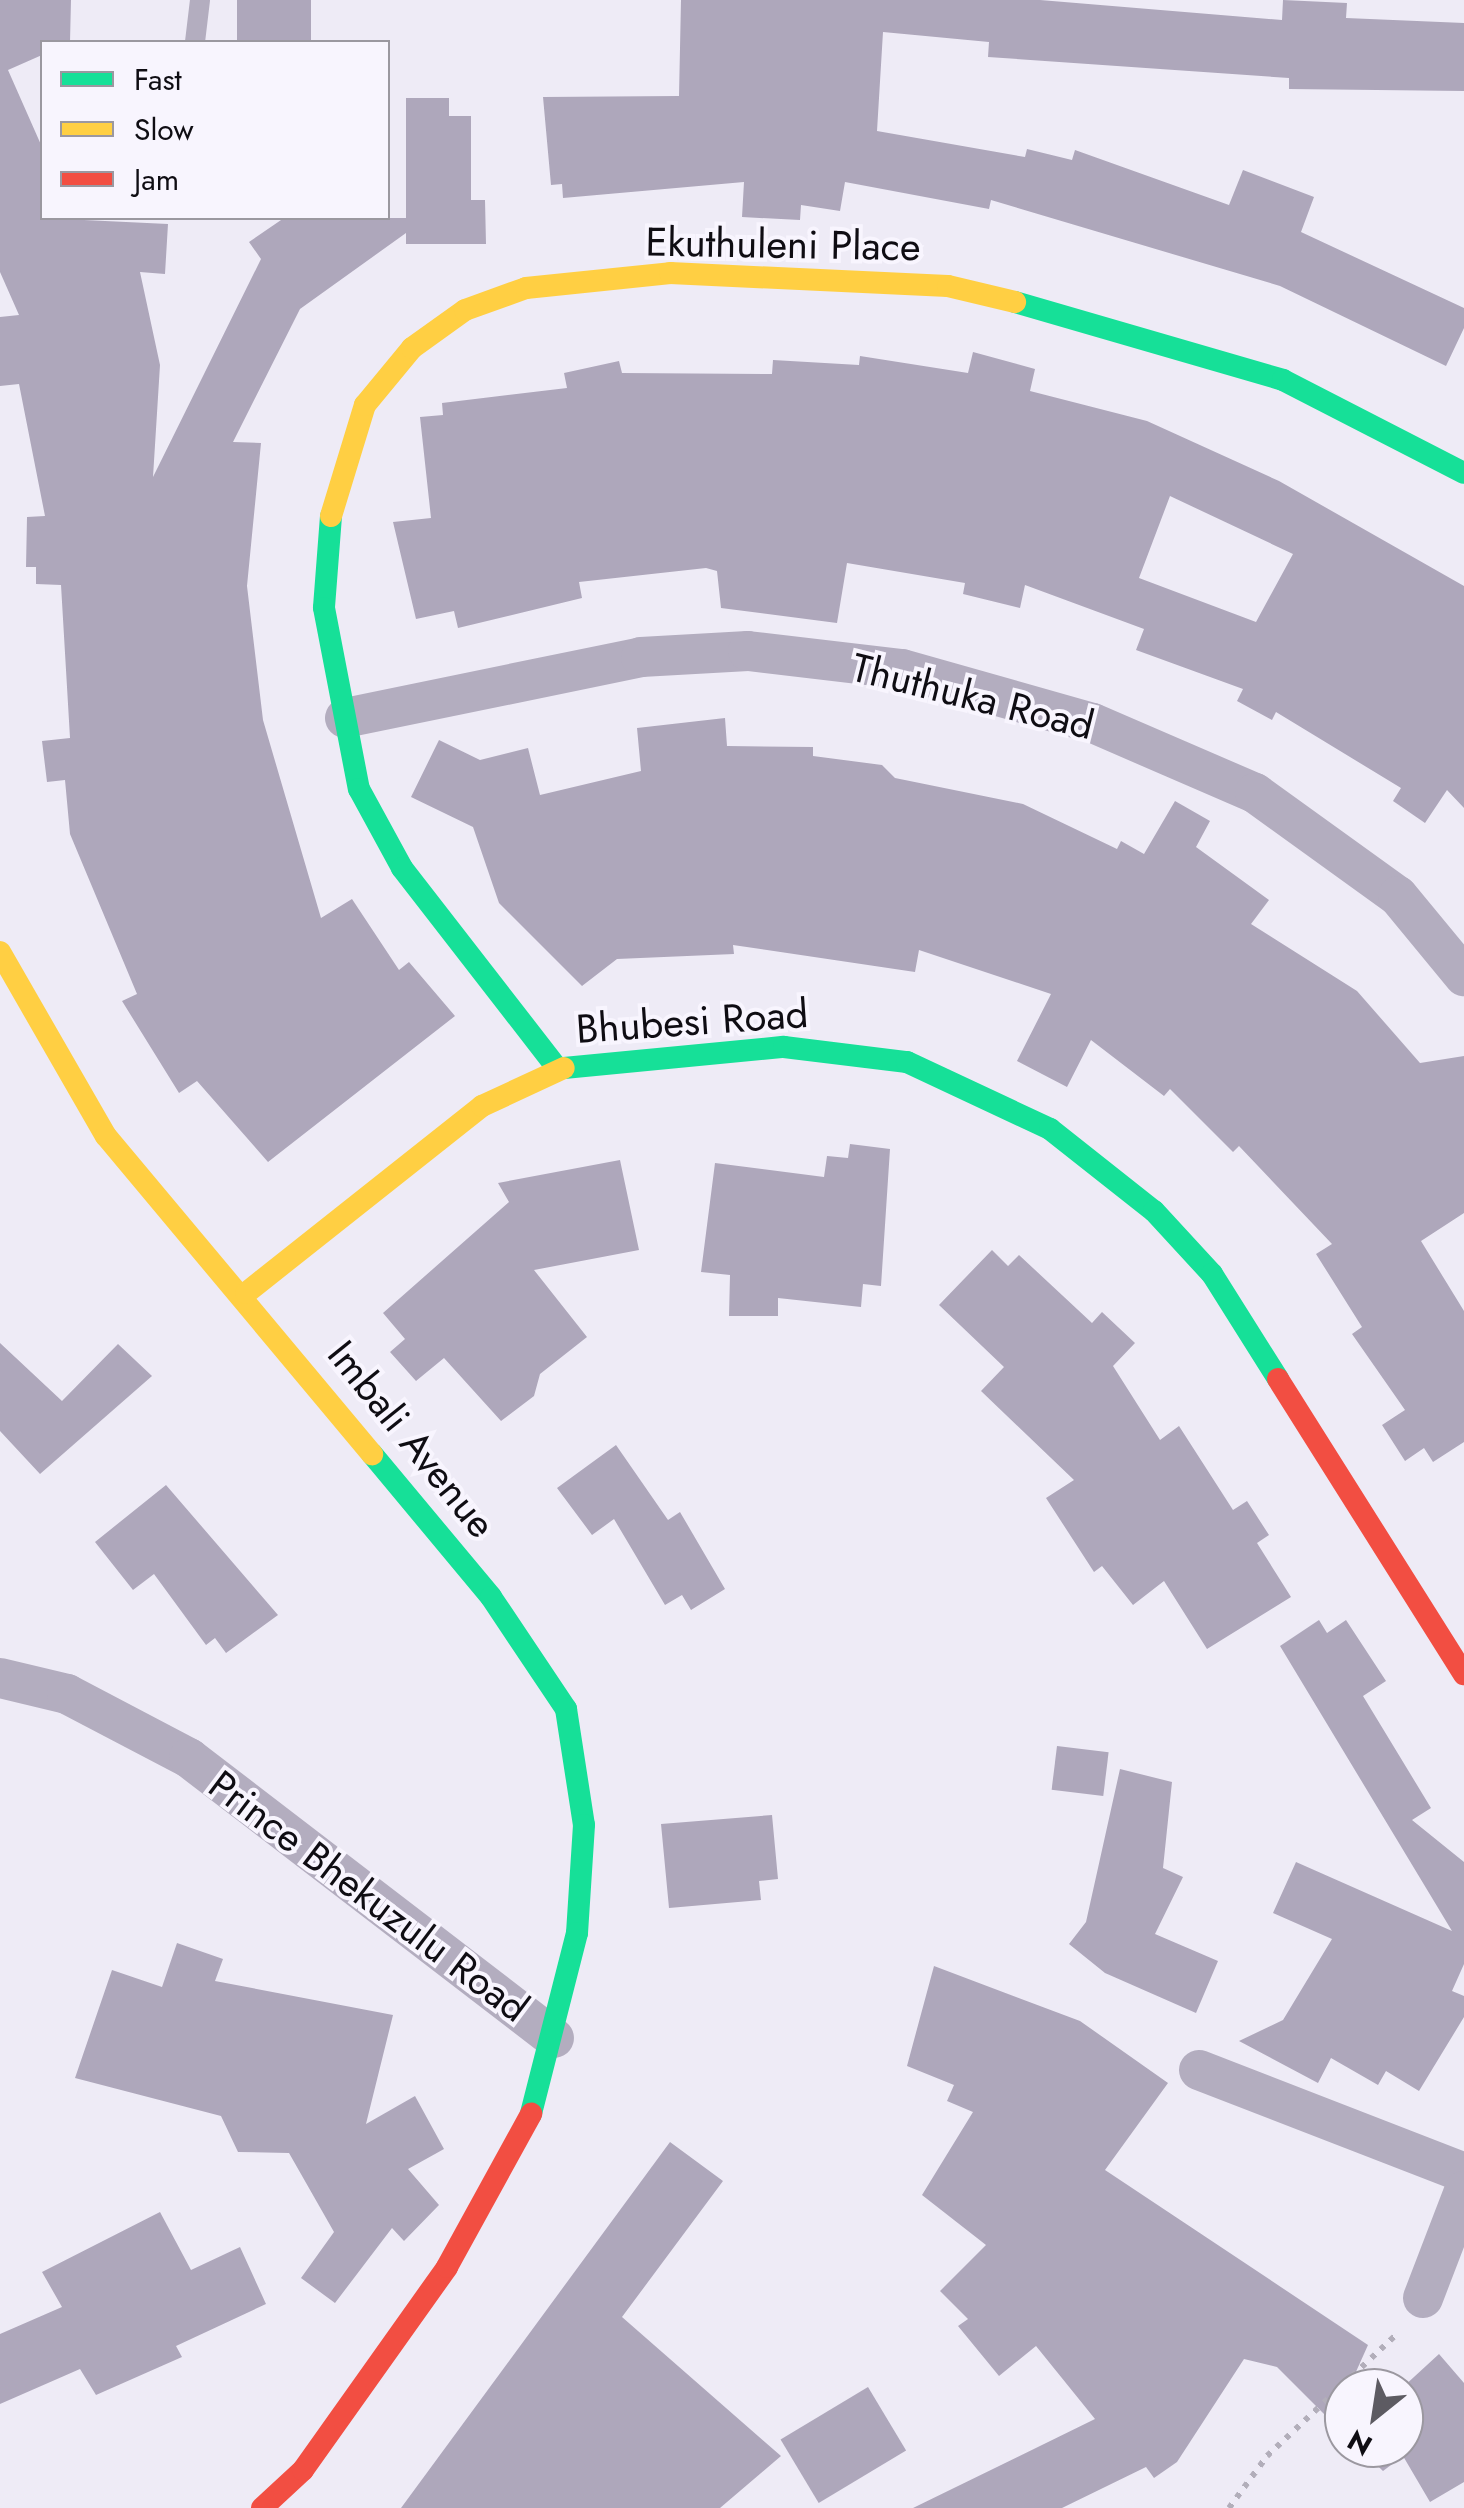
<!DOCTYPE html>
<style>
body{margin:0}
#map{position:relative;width:1464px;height:2508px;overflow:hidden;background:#eeebf6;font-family:Jost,sans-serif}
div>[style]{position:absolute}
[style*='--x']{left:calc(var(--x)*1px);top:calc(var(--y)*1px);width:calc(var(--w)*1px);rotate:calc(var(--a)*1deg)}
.building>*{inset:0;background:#aea7bb;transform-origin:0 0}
.path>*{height:6px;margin-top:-3px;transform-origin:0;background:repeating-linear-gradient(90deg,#b2aeba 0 5px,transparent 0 13px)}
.lane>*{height:20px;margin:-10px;padding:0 10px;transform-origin:10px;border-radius:10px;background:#b3adbf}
.street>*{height:40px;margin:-20px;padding:0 20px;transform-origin:20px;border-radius:20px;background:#b3adbf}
.fast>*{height:22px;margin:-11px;padding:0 11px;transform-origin:11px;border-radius:11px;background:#16e098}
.slow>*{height:22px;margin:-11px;padding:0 11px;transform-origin:11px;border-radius:11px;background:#ffcf43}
.jam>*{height:22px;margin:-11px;padding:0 11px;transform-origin:11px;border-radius:11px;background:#f24e42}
span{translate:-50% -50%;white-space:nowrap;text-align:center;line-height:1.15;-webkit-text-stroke:8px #f8f5fe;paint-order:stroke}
.street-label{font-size:40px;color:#0f0d13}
.legend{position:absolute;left:40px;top:40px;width:350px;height:180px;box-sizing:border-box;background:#f8f5fe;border:2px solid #9b98a0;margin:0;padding:12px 18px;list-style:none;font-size:30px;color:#0f0d13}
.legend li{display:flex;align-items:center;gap:20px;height:50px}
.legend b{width:50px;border:2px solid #9b98a0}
.north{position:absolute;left:1324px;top:2368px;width:100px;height:100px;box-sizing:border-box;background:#f8f5fe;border:2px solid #9b98a0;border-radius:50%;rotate:210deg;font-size:28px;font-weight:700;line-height:40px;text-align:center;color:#0f0d13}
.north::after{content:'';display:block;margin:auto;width:35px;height:45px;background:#5d5b62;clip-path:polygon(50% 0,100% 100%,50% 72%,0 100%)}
</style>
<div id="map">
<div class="building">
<i style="clip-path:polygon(0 0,71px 0,70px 42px,42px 42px,42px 55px,8px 70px,42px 147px,42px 218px,168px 224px,165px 274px,140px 272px,160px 365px,153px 477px,261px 259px,249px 242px,284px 218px,406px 218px,406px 98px,449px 98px,449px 116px,471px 116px,471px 200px,485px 200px,486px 244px,406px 244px,406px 233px,300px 309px,233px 442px,261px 443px,247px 586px,263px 720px,321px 918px,352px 899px,399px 970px,409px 962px,455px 1016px,268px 1162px,197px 1081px,179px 1093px,122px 1001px,137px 994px,70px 834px,65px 780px,47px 782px,42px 741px,70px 738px,61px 585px,36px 584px,36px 567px,26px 567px,27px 517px,45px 516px,19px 384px,0 386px,0 317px,19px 315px,0 272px)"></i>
<i style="left:237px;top:0;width:74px;height:42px"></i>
<i style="clip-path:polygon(681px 0,1040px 0,1282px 20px,1283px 0,1347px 3px,1346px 18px,1464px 23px,1464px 91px,1289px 89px,1289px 78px,988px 57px,989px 42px,883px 32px,877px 131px,1025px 157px,1027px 149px,1072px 160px,1075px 150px,1229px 205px,1243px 170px,1314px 197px,1301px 232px,1464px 308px,1464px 328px,1446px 366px,1280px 286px,991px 200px,989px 209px,845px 182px,840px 211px,801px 205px,800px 220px,742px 217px,744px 182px,563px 198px,562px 184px,551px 185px,543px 97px,679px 96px)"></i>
<i style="clip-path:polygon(evenodd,973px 352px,1035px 369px,1030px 391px,1147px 421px,1279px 481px,1464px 586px,1464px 808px,1447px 790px,1425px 823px,1393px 801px,1401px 788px,1276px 712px,1272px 720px,1237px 701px,1243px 689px,1136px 650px,1144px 629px,1025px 585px,1020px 608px,963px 594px,965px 583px,847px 563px,837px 623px,721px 608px,717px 571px,706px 568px,579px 582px,582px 598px,458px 628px,454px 611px,416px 619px,393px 522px,431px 518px,420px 417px,443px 415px,442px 403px,567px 388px,564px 373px,619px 361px,622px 373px,772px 374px,773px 360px,859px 365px,860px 356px,968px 373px,973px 352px,1170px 496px,1293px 554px,1256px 622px,1139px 578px,1170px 496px)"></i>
<i style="clip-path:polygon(725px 718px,727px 746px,813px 747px,813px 756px,882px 765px,895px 778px,1023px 804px,1117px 849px,1121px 841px,1144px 854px,1175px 801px,1210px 821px,1196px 847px,1269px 900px,1251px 924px,1357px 991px,1420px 1063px,1464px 1056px,1464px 1213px,1421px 1241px,1464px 1311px,1464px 1442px,1433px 1462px,1424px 1448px,1405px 1461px,1382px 1425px,1405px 1410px,1352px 1334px,1362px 1327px,1316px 1254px,1332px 1244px,1239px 1146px,1233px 1152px,1170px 1089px,1164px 1096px,1091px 1040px,1067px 1087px,1017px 1061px,1051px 994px,919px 950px,915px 972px,733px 945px,734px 954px,617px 959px,582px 986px,499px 903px,473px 827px,411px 797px,439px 740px,480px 760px,528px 748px,540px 795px,641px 771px,637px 728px)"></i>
<i style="clip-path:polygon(850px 1144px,890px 1149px,881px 1286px,863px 1284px,861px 1307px,778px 1298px,778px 1316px,729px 1316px,730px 1275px,701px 1272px,715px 1163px,824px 1177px,827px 1156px,848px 1158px)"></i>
<i style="clip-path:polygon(620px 1160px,639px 1250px,534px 1270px,587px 1337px,540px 1374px,534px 1396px,501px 1421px,444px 1358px,416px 1381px,390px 1352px,405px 1339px,383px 1313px,509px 1202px,498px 1183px)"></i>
<i style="clip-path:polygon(992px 1250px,1008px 1266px,1019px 1255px,1092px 1323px,1102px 1312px,1135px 1343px,1113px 1366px,1160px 1440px,1179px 1426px,1233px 1510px,1247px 1501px,1269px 1535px,1257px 1543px,1291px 1597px,1207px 1649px,1164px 1581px,1133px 1605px,1102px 1566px,1094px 1572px,1046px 1498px,1074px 1480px,981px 1391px,1004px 1367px,939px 1305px)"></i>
<i style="clip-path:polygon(0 1343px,62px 1401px,118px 1344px,152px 1376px,40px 1474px,0 1431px)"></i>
<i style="clip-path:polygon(616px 1445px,668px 1520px,680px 1512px,725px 1589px,691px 1610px,682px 1595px,665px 1605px,614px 1519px,592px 1535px,557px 1488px)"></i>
<i style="clip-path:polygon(166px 1485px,278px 1615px,226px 1653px,215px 1638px,206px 1645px,154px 1574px,133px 1590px,95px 1542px)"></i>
<i style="clip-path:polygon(1319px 1620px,1327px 1633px,1346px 1620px,1386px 1681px,1363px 1696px,1431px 1808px,1412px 1820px,1464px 1862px,1464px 1964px,1452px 1991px,1464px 1996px,1464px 2017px,1419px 2091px,1386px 2071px,1378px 2085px,1331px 2058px,1318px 2083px,1239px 2041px,1283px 2020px,1332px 1939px,1273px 1913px,1296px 1862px,1452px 1931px,1280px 1646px)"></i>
<i style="left:1057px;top:1746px;width:52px;height:44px;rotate:7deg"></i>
<i style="clip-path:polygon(1120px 1769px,1172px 1782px,1163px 1868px,1183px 1877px,1155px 1934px,1218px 1961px,1196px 2013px,1105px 1973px,1069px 1944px,1086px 1922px)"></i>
<i style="clip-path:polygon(772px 1815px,778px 1879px,759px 1881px,761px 1900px,669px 1908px,661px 1824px)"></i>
<i style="clip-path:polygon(177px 1943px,223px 1959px,215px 1981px,393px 2015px,366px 2124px,415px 2096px,444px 2149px,408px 2169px,439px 2205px,404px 2241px,392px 2228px,335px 2303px,301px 2278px,334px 2232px,289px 2153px,238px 2152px,221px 2116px,75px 2078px,112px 1970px,162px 1987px)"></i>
<i style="clip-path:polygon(934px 1966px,1080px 2021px,1168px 2083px,1105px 2170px,1368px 2345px,1333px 2423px,1277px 2367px,1244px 2359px,1177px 2462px,1154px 2478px,1146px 2467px,1062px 2508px,913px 2508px,1095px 2419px,1036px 2346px,999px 2376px,958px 2326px,968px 2319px,940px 2291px,986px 2245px,922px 2195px,973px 2112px,947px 2101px,954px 2085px,907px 2066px)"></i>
<i style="clip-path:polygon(670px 2142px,723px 2181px,622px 2317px,781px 2456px,720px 2508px,401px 2508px)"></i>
<i style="clip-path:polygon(160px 2212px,191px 2270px,240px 2247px,266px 2304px,176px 2346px,182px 2357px,96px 2395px,80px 2369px,0 2404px,0 2334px,62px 2307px,42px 2272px)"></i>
<i style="clip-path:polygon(1439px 2354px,1464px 2383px,1464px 2482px,1430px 2502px,1403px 2456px,1383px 2471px,1359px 2448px,1404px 2448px,1402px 2388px)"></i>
<i style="left:868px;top:2387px;width:74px;height:102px;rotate:59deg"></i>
</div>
<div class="path">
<i style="--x:1229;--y:2508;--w:64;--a:-53.8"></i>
<i style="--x:1267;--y:2456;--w:178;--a:-43.2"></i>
</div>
<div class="lane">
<i style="--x:195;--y:42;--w:42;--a:-83.2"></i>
</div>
<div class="street">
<i style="--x:345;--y:718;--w:302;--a:-11.6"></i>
<i style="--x:641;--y:657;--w:107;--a:-3.2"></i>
<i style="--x:748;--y:651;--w:155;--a:6.7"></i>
<i style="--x:902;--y:669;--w:198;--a:15.8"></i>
<i style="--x:1093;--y:723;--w:176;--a:23.4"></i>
<i style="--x:1255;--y:793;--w:176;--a:35.8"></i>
<i style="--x:1398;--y:896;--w:104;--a:50.5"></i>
<i style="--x:0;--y:1678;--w:69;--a:13.4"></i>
<i style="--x:67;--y:1694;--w:138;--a:27.7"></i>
<i style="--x:189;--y:1758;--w:460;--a:37.5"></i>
<i style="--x:1199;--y:2070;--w:284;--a:21.2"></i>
<i style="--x:1423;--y:2298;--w:115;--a:-69"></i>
</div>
<div class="fast">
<i style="--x:1015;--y:302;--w:279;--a:16.2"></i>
<i style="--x:1283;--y:380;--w:203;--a:27.2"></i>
<i style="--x:331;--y:516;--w:92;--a:94.4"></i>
<i style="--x:324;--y:608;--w:184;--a:79.1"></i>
<i style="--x:359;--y:789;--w:90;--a:61.4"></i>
<i style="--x:402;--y:868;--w:254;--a:52.2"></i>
<i style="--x:564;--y:1068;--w:221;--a:-5.5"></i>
<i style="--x:784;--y:1047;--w:124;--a:7"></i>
<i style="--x:907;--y:1062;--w:158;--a:25.1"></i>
<i style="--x:1050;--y:1129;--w:132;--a:38.3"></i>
<i style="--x:1154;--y:1211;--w:86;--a:47.4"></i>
<i style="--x:1212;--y:1274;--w:124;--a:57.8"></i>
<i style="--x:372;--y:1454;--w:186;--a:50.2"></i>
<i style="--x:491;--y:1597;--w:135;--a:56.2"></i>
<i style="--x:566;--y:1709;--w:117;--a:81.2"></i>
<i style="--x:584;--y:1825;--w:108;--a:93.7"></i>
<i style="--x:577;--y:1933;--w:187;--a:104.3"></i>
</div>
<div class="slow">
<i style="--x:331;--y:516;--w:116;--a:-73"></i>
<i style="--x:365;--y:405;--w:74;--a:-50.5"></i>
<i style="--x:412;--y:348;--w:65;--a:-35.6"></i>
<i style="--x:465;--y:310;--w:65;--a:-19.8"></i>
<i style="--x:526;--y:288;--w:145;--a:-5.9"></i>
<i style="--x:670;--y:273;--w:278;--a:2.7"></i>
<i style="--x:948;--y:286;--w:69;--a:13.4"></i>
<i style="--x:0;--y:952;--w:212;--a:60.1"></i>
<i style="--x:106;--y:1136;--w:415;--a:50.1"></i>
<i style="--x:246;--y:1293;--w:301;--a:-38.4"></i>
<i style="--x:482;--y:1106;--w:90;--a:-24.9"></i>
</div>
<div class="jam">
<i style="--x:1278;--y:1379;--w:349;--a:57.8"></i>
<i style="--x:262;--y:2508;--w:56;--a:-42.8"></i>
<i style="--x:303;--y:2470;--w:249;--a:-54.6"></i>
<i style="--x:447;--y:2267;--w:175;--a:-61.2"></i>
</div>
<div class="street-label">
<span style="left:783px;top:244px;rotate:1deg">Ekuthuleni Place</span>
<span style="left:973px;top:696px;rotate:14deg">Thuthuka Road</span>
<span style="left:692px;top:1021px;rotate:-4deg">Bhubesi Road</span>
<span style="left:412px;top:1439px;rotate:51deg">Imbali Avenue</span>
<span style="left:369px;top:1896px;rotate:37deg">Prince Bhekuzulu Road</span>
</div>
<ul class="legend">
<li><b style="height:12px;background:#16e098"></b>Fast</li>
<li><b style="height:12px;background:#ffcf43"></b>Slow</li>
<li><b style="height:12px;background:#f24e42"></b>Jam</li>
</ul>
<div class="north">N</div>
</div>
